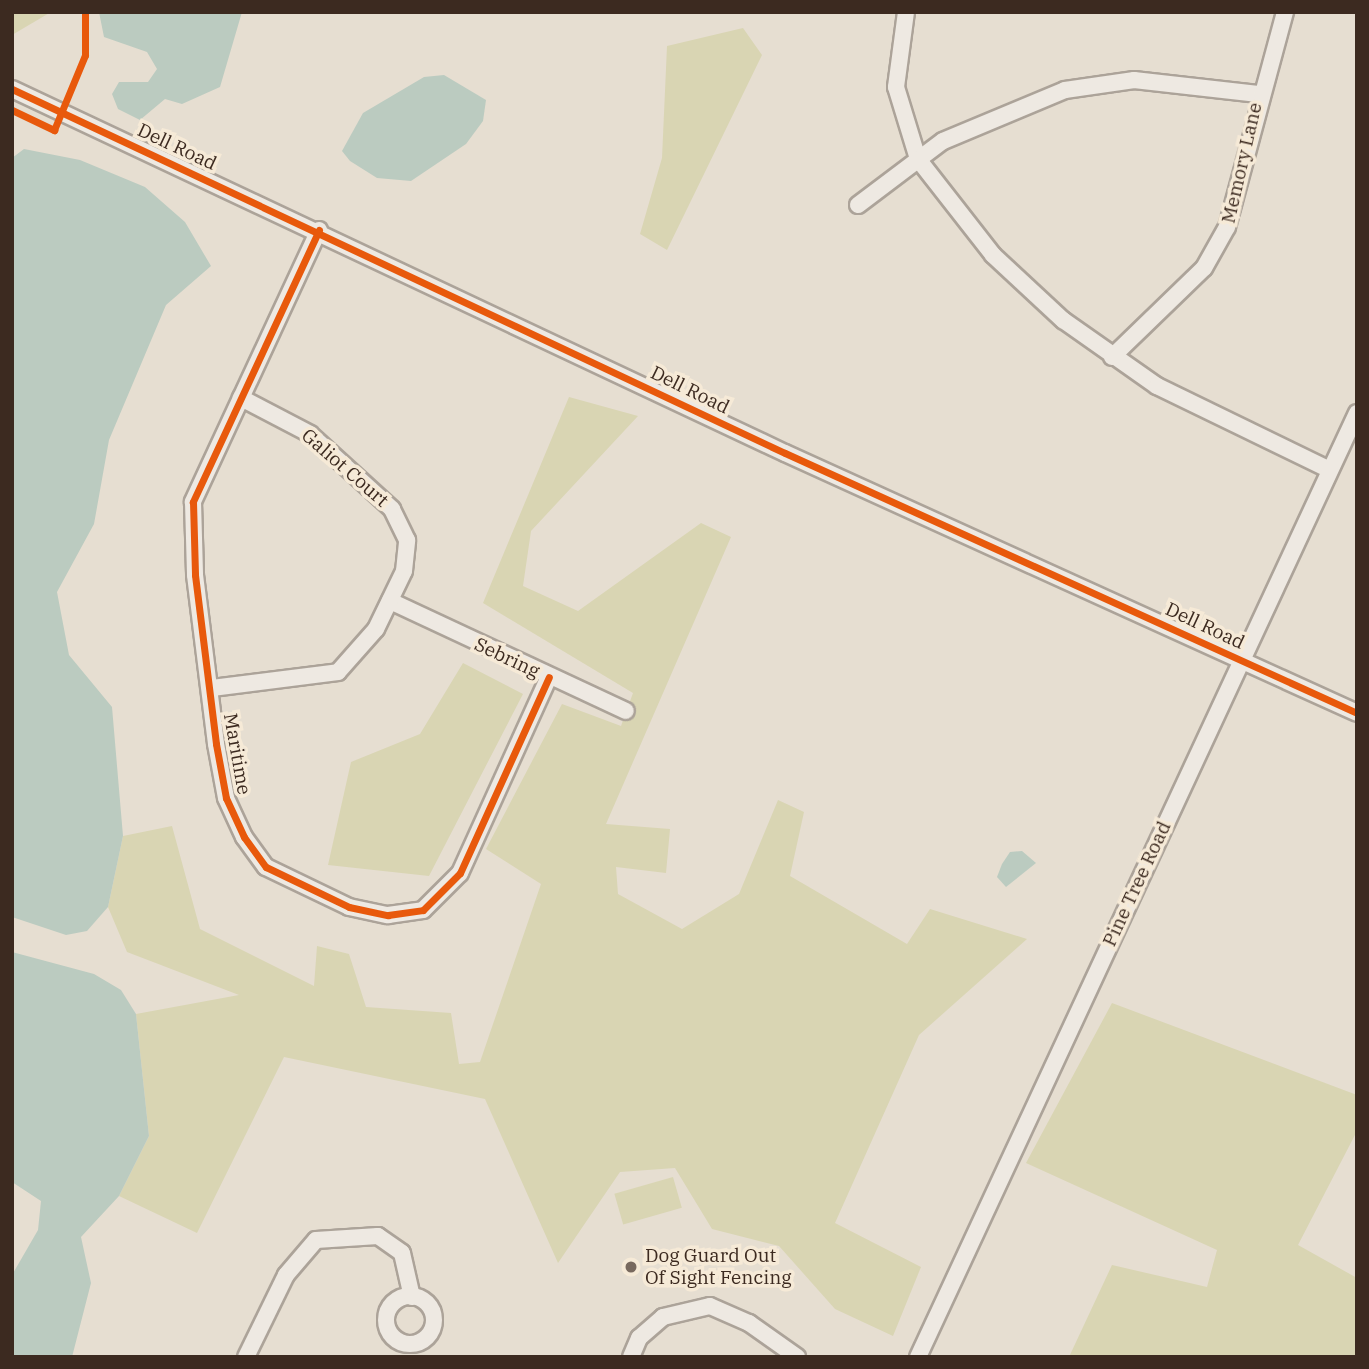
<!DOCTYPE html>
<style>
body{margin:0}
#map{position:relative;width:1369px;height:1369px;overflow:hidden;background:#e6ded1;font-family:"IBM Plex Serif",serif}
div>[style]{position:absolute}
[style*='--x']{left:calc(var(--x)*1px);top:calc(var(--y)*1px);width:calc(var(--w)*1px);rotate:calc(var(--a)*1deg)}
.green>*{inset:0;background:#d9d5b3;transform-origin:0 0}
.water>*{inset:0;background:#bbcbc0}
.roads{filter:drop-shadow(2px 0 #aca399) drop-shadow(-2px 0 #aca399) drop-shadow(0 2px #aca399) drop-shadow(0 -2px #aca399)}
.minor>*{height:16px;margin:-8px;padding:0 8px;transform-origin:8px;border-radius:8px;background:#eee9e2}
.minor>.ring{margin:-8px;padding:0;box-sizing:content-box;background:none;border:16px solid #eee9e2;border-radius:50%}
.cycleway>*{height:7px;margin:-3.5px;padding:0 3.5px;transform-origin:3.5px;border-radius:3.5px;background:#e8590c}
.dots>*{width:19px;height:19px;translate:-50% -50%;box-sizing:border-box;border:4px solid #f6ead7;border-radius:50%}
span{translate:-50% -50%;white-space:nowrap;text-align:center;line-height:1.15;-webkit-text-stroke:7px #f6ead7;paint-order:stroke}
.street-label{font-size:19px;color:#3c2a20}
.poi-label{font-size:19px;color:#3c2a20}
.left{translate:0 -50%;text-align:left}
.frame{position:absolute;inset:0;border:14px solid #3c2a20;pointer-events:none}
</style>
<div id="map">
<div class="green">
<i style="clip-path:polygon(12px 12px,51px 12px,12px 35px)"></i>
<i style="clip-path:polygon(743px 28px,762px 55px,667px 250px,640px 234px,662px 158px,667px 46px)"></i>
<i style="clip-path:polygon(569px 397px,638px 416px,531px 531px,523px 586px,578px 611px,701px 523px,731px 537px,606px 824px,670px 829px,666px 873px,616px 867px,618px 894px,682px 929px,739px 894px,778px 800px,804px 812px,790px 876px,907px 944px,930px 909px,1027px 939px,919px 1035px,835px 1223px,921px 1267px,893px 1336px,835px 1309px,779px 1246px,712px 1229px,675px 1168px,620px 1172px,558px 1263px,485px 1099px,284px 1057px,197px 1233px,119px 1196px,149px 1136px,136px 1014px,239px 995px,127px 952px,108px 907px,123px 836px,172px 826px,200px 929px,314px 986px,317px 946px,349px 954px,366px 1007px,451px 1013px,459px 1064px,480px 1062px,541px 884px,486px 849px,562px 704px,621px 726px,633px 693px,483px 603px)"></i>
<i style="clip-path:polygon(463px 663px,523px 694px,429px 876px,328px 865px,351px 762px,420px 734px)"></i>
<i style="clip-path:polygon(1112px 1003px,1357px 1095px,1357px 1131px,1298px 1245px,1357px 1278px,1357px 1357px,1069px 1357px,1112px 1265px,1207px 1287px,1217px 1250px,1026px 1163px)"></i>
<i style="left:673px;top:1177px;width:32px;height:61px;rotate:74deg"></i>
</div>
<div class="water">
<i style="clip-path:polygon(242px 12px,220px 87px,182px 104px,165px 99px,140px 120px,118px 109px,112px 94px,119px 82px,148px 82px,157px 69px,147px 52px,104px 37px,99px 12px)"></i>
<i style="clip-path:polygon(444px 75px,486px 100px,483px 121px,466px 144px,411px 181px,377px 178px,350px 161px,342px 151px,363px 113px,424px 77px)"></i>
<i style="clip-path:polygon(24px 149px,80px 160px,145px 187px,185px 222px,211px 266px,166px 305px,109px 440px,94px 524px,57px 592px,69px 655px,112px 707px,123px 836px,108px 907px,87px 931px,66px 935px,12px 917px,12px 158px)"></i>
<i style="clip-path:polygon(1022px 851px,1036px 863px,1006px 887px,997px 877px,1002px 864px,1010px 852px)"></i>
<i style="clip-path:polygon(12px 952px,94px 974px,121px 990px,136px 1014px,149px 1136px,119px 1196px,81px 1237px,91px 1283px,72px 1357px,12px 1357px,12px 1275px,38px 1230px,41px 1201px,12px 1182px)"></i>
</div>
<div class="roads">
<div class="minor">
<i style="--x:906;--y:12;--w:76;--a:97.6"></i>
<i style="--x:896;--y:87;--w:75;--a:73"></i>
<i style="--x:918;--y:159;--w:122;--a:52"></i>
<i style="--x:993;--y:255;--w:96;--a:42.9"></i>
<i style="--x:1063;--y:320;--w:115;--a:35.1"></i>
<i style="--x:1157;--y:386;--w:192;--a:25.9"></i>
<i style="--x:12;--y:89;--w:854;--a:25.22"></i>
<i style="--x:785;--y:453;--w:628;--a:24.44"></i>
<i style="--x:858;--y:205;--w:106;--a:-37"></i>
<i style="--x:943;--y:141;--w:132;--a:-22.7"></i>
<i style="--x:1065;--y:90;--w:70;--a:-8.2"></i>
<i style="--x:1134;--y:80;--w:125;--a:6.4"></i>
<i style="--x:319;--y:230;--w:300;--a:114.9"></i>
<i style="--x:193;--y:502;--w:73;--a:88.4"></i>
<i style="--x:195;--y:575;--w:170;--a:82.9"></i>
<i style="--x:216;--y:744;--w:55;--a:79.5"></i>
<i style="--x:226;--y:798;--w:43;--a:65.2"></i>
<i style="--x:244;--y:837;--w:37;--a:54"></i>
<i style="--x:266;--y:867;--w:92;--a:25.7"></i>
<i style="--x:349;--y:907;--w:40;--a:12"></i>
<i style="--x:388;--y:915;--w:35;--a:-8"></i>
<i style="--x:423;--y:910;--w:52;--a:-45"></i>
<i style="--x:460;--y:873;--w:215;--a:-65.6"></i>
<i style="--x:1112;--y:357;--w:128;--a:-44.1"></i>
<i style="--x:1204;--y:268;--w:47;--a:-60.7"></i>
<i style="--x:1227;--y:227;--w:223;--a:-74.9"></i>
<i style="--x:390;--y:601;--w:260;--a:25"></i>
<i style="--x:212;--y:688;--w:127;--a:-7.2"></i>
<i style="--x:338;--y:672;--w:57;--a:-48.5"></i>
<i style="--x:376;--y:629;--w:64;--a:-64.2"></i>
<i style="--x:404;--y:571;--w:31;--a:-84"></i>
<i style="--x:407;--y:540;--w:34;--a:-116"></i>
<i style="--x:392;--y:509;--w:111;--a:-137.6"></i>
<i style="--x:310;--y:434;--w:78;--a:-152.4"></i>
<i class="ring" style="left:386px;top:1296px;width:32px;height:32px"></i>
<i style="--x:246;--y:1357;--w:91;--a:-64"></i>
<i style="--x:286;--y:1275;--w:46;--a:-49.4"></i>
<i style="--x:316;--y:1240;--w:62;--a:-3.7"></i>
<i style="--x:378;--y:1236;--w:29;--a:35"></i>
<i style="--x:402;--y:1253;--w:45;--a:77.2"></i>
<i style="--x:631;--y:1357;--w:21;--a:-67"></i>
<i style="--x:639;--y:1338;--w:32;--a:-41"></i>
<i style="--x:663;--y:1317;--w:48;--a:-13.2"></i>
<i style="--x:710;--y:1306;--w:43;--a:23.6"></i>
<i style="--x:749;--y:1323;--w:59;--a:35.3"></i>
<i style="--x:918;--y:1357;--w:1041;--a:-65.06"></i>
</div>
</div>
<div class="cycleway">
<i style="--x:12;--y:89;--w:854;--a:25.22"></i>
<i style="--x:785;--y:453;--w:628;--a:24.44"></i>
<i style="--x:12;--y:110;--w:47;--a:25.5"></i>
<i style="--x:54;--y:130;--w:81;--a:-67.5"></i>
<i style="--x:85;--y:55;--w:43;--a:-90"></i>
<i style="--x:319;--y:230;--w:300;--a:114.9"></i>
<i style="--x:193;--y:502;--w:73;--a:88.4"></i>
<i style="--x:195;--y:575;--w:170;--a:82.9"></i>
<i style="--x:216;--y:744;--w:55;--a:79.5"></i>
<i style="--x:226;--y:798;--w:43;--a:65.2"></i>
<i style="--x:244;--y:837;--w:37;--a:54"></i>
<i style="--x:266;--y:867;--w:92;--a:25.7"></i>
<i style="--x:349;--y:907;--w:40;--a:12"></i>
<i style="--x:388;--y:915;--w:35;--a:-8"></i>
<i style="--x:423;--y:910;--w:52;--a:-45"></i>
<i style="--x:460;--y:873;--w:215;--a:-65.6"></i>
</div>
<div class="dots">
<i style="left:631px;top:1267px;background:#78695e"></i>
</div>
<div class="street-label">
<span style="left:177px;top:147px;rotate:25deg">Dell Road</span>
<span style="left:1242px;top:163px;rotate:-77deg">Memory Lane</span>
<span style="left:690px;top:390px;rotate:26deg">Dell Road</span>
<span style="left:345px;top:468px;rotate:41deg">Galiot Court</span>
<span style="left:1205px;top:626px;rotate:25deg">Dell Road</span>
<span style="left:507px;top:658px;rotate:25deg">Sebring</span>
<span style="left:237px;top:754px;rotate:80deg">Maritime</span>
<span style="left:1137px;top:884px;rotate:-65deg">Pine Tree Road</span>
</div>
<div class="poi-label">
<span class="left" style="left:645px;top:1267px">Dog Guard Out<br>Of Sight Fencing</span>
</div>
<div class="frame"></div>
</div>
